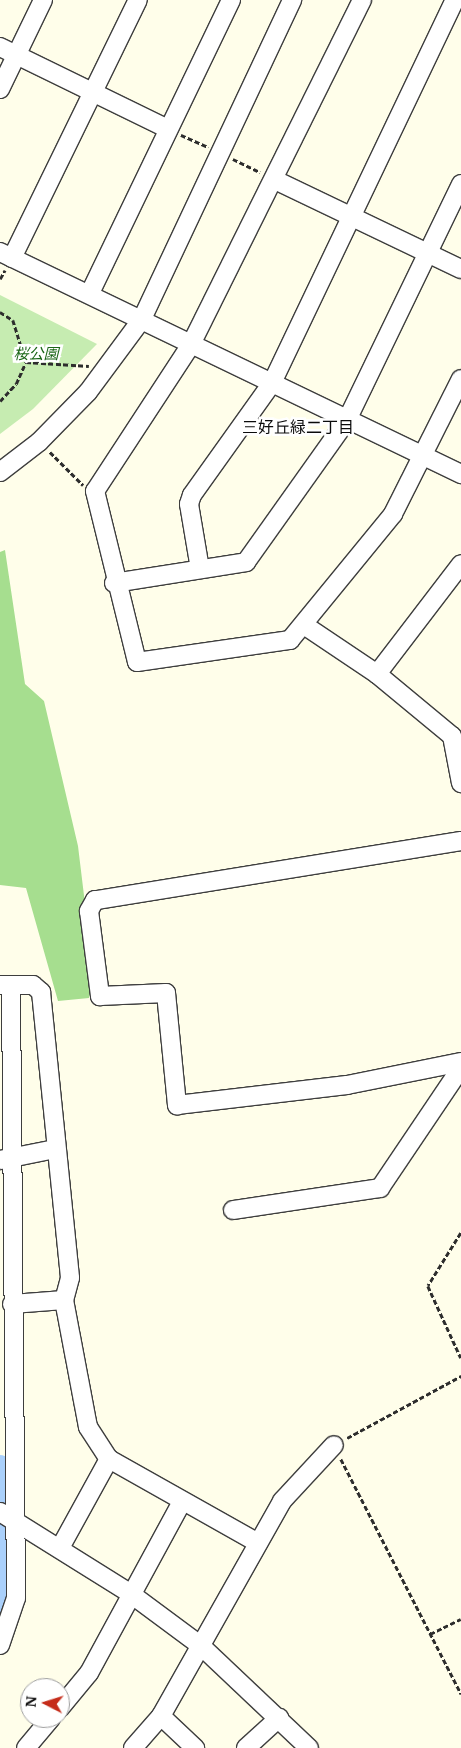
<!DOCTYPE html>
<meta charset="utf-8">
<style>
body{margin:0}
#map{position:relative;width:461px;height:1748px;overflow:hidden;background:#fffeea;font-family:Merriweather,"Noto Sans JP",serif}
div>[style]{position:absolute}
[style*='--x']{left:calc(var(--x)*1px);top:calc(var(--y)*1px);width:calc(var(--w)*1px);rotate:calc(var(--a)*1deg)}
.green>*{inset:0;background:#c6ecb1}
.forest>*{inset:0;background:#a6de8f}
.river>*{height:24px;margin:-12px;padding:0 12px;transform-origin:12px;border-radius:12px;background:#aad0fb}
.path>*{height:2.5px;margin-top:-1.25px;transform-origin:0;background:repeating-linear-gradient(90deg,#2d2d2d 0 5px,transparent 0 7.5px)}
.roads{filter:drop-shadow(1px 0 #3e3e3e) drop-shadow(-1px 0 #3e3e3e) drop-shadow(0 1px #3e3e3e) drop-shadow(0 -1px #3e3e3e)}
.minor>*{height:18px;margin:-9px;padding:0 9px;transform-origin:9px;border-radius:9px;background:#fff}
span{translate:-50% -50%;white-space:nowrap;text-align:center;line-height:1.15;-webkit-text-stroke:5px #fff;paint-order:stroke}
.park-label{font-size:15px;color:#1c6718;font-style:italic}
.neighbourhood-label{font-size:16px;color:#0b0b0b}
.north{position:absolute;left:20px;top:1678px;width:50px;height:50px;box-sizing:border-box;background:#fff;border:1px solid #9d9d9d;border-radius:50%;rotate:275deg;font-size:14px;font-weight:700;line-height:20px;text-align:center;color:#0b0b0b}
.north::after{content:'';display:block;margin:auto;width:18px;height:22px;background:#c52c1a;clip-path:polygon(50% 0,100% 100%,50% 72%,0 100%)}
</style>
<div id="map">
<div class="green">
<i style="clip-path:polygon(0 295px,97px 344px,33px 409px,0 434px)"></i>
</div>
<div class="forest">
<i style="clip-path:polygon(5px 550px,25px 684px,44px 701px,78px 846px,94px 978px,89px 998px,58px 1001px,26px 888px,0 885px,0 552px)"></i>
</div>
<div class="river">
<i style="--x:0;--y:1467;--w:134;--a:90"></i>
</div>
<div class="path">
<i style="--x:181;--y:135;--w:30;--a:24"></i>
<i style="--x:233;--y:159;--w:30;--a:26"></i>
<i style="--x:0;--y:279;--w:10;--a:-61"></i>
<i style="--x:0;--y:312;--w:15;--a:32"></i>
<i style="--x:13;--y:320;--w:44;--a:72.8"></i>
<i style="--x:0;--y:401;--w:23;--a:-47"></i>
<i style="--x:16;--y:384;--w:24;--a:-66"></i>
<i style="--x:26;--y:362;--w:63;--a:3.6"></i>
<i style="--x:50;--y:452;--w:47;--a:45"></i>
<i style="--x:461;--y:1233;--w:62;--a:121.9"></i>
<i style="--x:428;--y:1286;--w:79;--a:65.4"></i>
<i style="--x:347;--y:1438;--w:130;--a:-28.5"></i>
<i style="--x:341;--y:1459;--w:264;--a:62.9"></i>
<i style="--x:430;--y:1634;--w:34;--a:-26"></i>
</div>
<div class="roads">
<div class="minor">
<i style="--x:362;--y:0;--w:383;--a:116.4"></i>
<i style="--x:192;--y:343;--w:177;--a:123.2"></i>
<i style="--x:95;--y:491;--w:176;--a:76.2"></i>
<i style="--x:137;--y:662;--w:155;--a:-8.2"></i>
<i style="--x:290;--y:640;--w:163;--a:-50.7"></i>
<i style="--x:393;--y:514;--w:151;--a:-63.3"></i>
<i style="--x:0;--y:47;--w:187;--a:26"></i>
<i style="--x:0;--y:89;--w:99;--a:-64.2"></i>
<i style="--x:275;--y:180;--w:206;--a:25.6"></i>
<i style="--x:0;--y:252;--w:512;--a:25.71"></i>
<i style="--x:12;--y:258;--w:287;--a:-64"></i>
<i style="--x:90;--y:293;--w:325;--a:-64.3"></i>
<i style="--x:0;--y:472;--w:49;--a:-37.6"></i>
<i style="--x:39;--y:442;--w:70;--a:-45.6"></i>
<i style="--x:88;--y:392;--w:91;--a:-53.5"></i>
<i style="--x:142;--y:319;--w:353;--a:-64.8"></i>
<i style="--x:200;--y:569;--w:66;--a:-99.6"></i>
<i style="--x:189;--y:504;--w:9;--a:-72"></i>
<i style="--x:192;--y:495;--w:138;--a:-54.5"></i>
<i style="--x:272;--y:383;--w:424;--a:-64.5"></i>
<i style="--x:114;--y:583;--w:134;--a:-9"></i>
<i style="--x:246;--y:562;--w:174;--a:-54.6"></i>
<i style="--x:347;--y:420;--w:262;--a:-64.2"></i>
<i style="--x:304;--y:625;--w:88;--a:33.9"></i>
<i style="--x:377;--y:674;--w:97;--a:39.6"></i>
<i style="--x:452;--y:736;--w:48;--a:79.2"></i>
<i style="--x:377;--y:674;--w:138;--a:-52.6"></i>
<i style="--x:461;--y:841;--w:371;--a:170.8"></i>
<i style="--x:95;--y:900;--w:13;--a:119"></i>
<i style="--x:89;--y:911;--w:86;--a:82.6"></i>
<i style="--x:100;--y:996;--w:66;--a:-2.6"></i>
<i style="--x:166;--y:993;--w:113;--a:84.4"></i>
<i style="--x:177;--y:1105;--w:171;--a:-6.7"></i>
<i style="--x:347;--y:1085;--w:116;--a:-11.4"></i>
<i style="--x:0;--y:985;--w:33;--a:0"></i>
<i style="--x:33;--y:985;--w:11;--a:41"></i>
<i style="--x:41;--y:992;--w:287;--a:84.2"></i>
<i style="--x:70;--y:1278;--w:23;--a:105"></i>
<i style="--x:0;--y:1160;--w:56;--a:-11.3"></i>
<i style="--x:233;--y:1210;--w:149;--a:-8.5"></i>
<i style="--x:380;--y:1188;--w:145;--a:-56"></i>
<i style="--x:12;--y:1304;--w:52;--a:-4.4"></i>
<i style="--x:64;--y:1300;--w:129;--a:79.3"></i>
<i style="--x:88;--y:1427;--w:38;--a:57"></i>
<i style="--x:109;--y:1459;--w:171;--a:29.4"></i>
<i style="--x:0;--y:1512;--w:155;--a:32"></i>
<i style="--x:131;--y:1594;--w:86;--a:36.5"></i>
<i style="--x:200;--y:1645;--w:150;--a:43.4"></i>
<i style="--x:60;--y:1548;--w:102;--a:-61.2"></i>
<i style="--x:0;--y:1645;--w:50;--a:-71.2"></i>
<i style="--x:16;--y:1598;--w:613;--a:-90.47"></i>
<i style="--x:60;--y:1708;--w:45;--a:-50.4"></i>
<i style="--x:89;--y:1673;--w:195;--a:-61.5"></i>
<i style="--x:161;--y:1716;--w:47;--a:43.3"></i>
<i style="--x:26;--y:1748;--w:39;--a:-50"></i>
<i style="--x:133;--y:1748;--w:43;--a:-48.8"></i>
<i style="--x:161;--y:1716;--w:247;--a:-60.6"></i>
<i style="--x:282;--y:1501;--w:76;--a:-47.1"></i>
<i style="--x:246;--y:1748;--w:45;--a:-42.3"></i>
</div>
</div>
<div class="park-label">
<span style="left:36px;top:354px">桜公園</span>
</div>
<div class="neighbourhood-label">
<span style="left:298px;top:427px">三好丘緑二丁目</span>
</div>
<div class="north">N</div>
</div>
